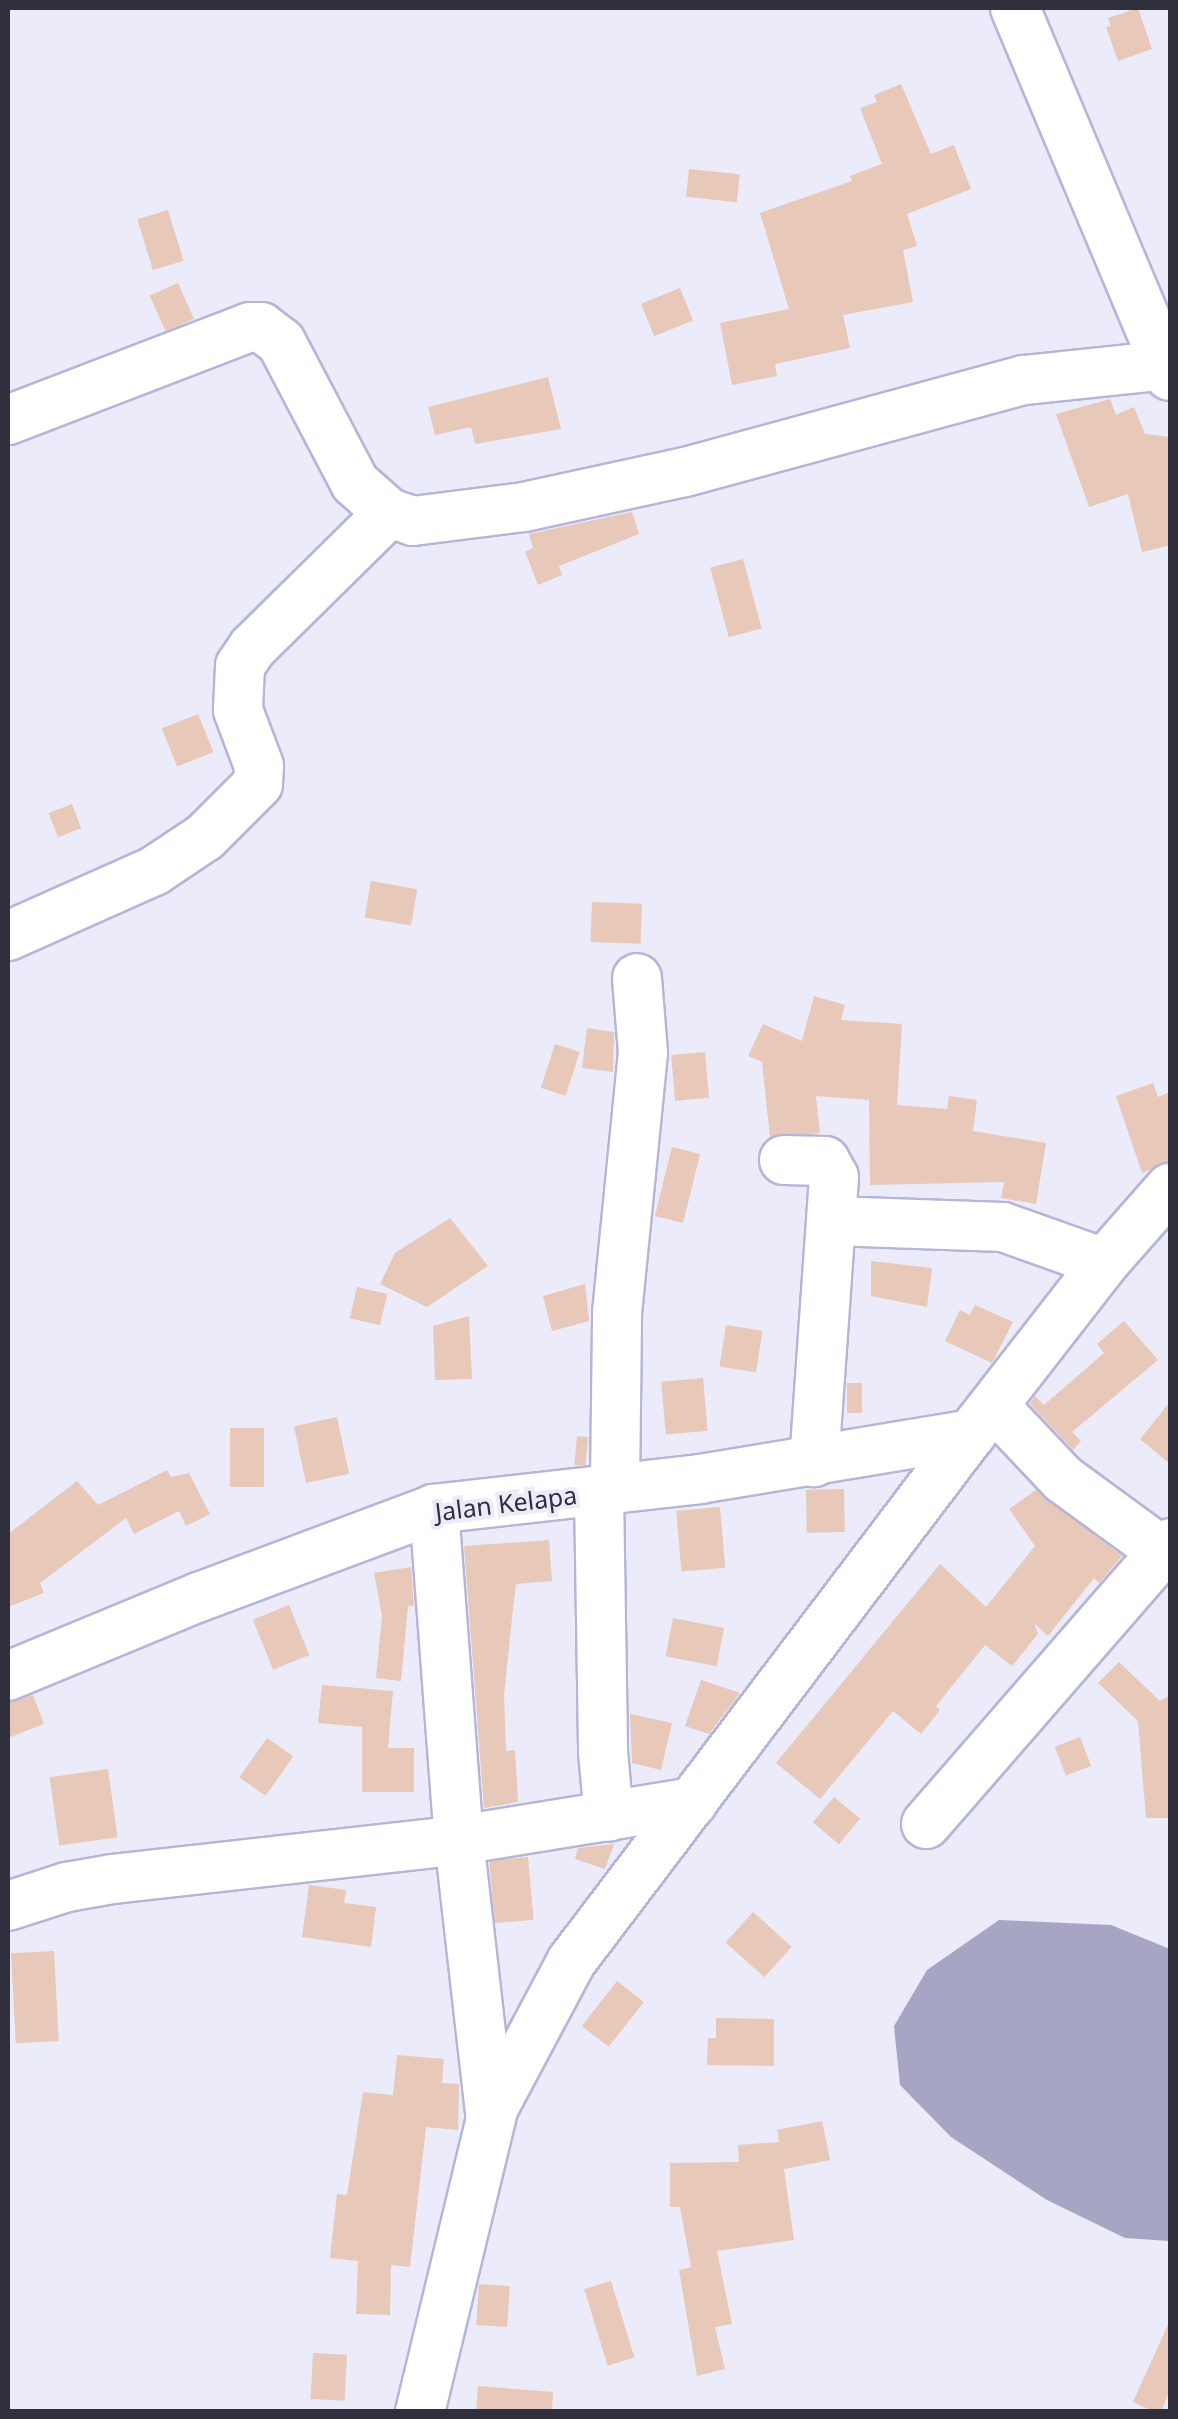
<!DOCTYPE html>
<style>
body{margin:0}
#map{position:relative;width:1178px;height:2419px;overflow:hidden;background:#ebebfa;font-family:"Noto Sans",sans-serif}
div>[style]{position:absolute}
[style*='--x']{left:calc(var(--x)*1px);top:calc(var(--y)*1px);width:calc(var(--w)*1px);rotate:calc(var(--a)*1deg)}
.water>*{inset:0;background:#a6a6c4}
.building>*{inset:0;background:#e8c8b8;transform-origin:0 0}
.roads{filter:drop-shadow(2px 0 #b5b5d8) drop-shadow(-2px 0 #b5b5d8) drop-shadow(0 2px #b5b5d8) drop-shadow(0 -2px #b5b5d8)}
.minor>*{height:48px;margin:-24px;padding:0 24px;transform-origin:24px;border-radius:24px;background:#fff}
span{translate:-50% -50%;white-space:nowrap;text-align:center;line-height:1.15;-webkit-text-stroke:8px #ebebfa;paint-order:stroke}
.street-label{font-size:25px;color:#302f3d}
.frame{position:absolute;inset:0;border:10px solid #302f3d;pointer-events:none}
</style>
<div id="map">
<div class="water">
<i style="clip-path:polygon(999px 1920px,1111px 1925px,1170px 1949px,1169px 2241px,1125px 2238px,1047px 2200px,951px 2137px,900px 2085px,894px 2026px,927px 1970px)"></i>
</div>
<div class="building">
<i style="clip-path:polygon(1138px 8px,1152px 49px,1118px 61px,1106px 27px,1111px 26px,1108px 18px)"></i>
<i style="clip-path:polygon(901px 84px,931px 154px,954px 145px,971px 189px,907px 214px,917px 246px,903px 250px,913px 302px,843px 315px,850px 348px,775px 364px,777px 376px,732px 385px,720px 323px,789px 309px,760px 213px,852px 181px,850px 176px,882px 164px,860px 108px,877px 102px,874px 95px)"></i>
<i style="left:689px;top:169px;width:51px;height:28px;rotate:6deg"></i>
<i style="left:168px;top:210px;width:53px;height:32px;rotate:73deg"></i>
<i style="left:178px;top:283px;width:39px;height:31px;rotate:66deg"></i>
<i style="left:680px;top:288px;width:35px;height:42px;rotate:68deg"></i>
<i style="clip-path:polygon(548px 377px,561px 429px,475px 444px,471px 427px,435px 435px,428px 407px)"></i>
<i style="clip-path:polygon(1110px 399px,1116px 415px,1134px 407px,1145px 434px,1170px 437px,1170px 545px,1142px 552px,1128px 494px,1089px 507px,1056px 414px)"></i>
<i style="clip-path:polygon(632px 512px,639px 534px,559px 566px,562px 575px,538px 585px,525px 552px,533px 548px,529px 534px)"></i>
<i style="left:743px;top:559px;width:72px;height:34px;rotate:75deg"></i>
<i style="left:198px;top:714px;width:41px;height:39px;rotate:68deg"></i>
<i style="left:72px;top:804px;width:26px;height:25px;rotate:69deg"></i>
<i style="left:371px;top:881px;width:47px;height:37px;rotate:10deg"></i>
<i style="left:592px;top:902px;width:50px;height:40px;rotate:2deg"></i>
<i style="clip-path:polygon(814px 996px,845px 1005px,841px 1020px,902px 1024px,897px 1105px,947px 1109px,949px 1096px,977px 1100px,973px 1131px,1046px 1143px,1036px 1204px,1001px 1198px,1004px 1182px,870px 1185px,869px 1100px,816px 1096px,820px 1133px,770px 1137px,762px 1062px,748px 1056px,763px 1024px,802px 1041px)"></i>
<i style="clip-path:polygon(587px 1028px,614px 1032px,613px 1072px,582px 1068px)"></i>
<i style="left:555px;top:1044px;width:26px;height:46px;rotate:18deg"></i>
<i style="left:705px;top:1052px;width:46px;height:34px;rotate:85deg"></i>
<i style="clip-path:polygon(1153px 1083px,1158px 1097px,1170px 1092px,1170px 1161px,1142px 1173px,1116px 1096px)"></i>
<i style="left:672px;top:1147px;width:29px;height:71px;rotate:14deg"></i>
<i style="clip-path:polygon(450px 1218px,488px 1266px,427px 1307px,380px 1284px,395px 1253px)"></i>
<i style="clip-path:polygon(871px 1261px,932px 1268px,927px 1307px,871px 1296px)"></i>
<i style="clip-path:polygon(585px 1284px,589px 1321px,552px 1331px,543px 1296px)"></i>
<i style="left:357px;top:1287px;width:31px;height:32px;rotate:13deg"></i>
<i style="clip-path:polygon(975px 1305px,1013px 1322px,992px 1363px,945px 1341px,960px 1310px,970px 1315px)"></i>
<i style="clip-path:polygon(469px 1316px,472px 1379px,435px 1380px,433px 1326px)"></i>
<i style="clip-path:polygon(1124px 1321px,1158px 1360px,1072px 1432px,1081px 1441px,1073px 1450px,1030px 1404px,1035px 1396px,1044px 1405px,1104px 1353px,1097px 1344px)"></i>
<i style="left:726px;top:1325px;width:37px;height:42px;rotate:9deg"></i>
<i style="left:703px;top:1378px;width:53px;height:42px;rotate:85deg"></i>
<i style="left:847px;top:1383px;width:15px;height:30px"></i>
<i style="clip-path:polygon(1170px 1402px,1170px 1464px,1140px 1439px)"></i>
<i style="left:337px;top:1417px;width:58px;height:44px;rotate:78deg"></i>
<i style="left:230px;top:1428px;width:34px;height:59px"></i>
<i style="left:577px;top:1436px;width:11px;height:29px;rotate:5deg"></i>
<i style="clip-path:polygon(167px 1470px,171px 1477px,189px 1473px,210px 1514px,186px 1526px,179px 1511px,134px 1534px,126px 1518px,40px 1583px,44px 1593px,8px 1607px,8px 1534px,77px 1481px,98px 1505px)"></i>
<i style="left:844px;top:1489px;width:43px;height:38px;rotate:89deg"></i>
<i style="clip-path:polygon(1036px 1490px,1122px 1556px,1099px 1583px,1094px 1578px,1048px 1636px,1034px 1623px,1038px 1634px,1012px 1666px,985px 1645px,936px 1706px,940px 1710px,921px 1734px,893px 1711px,820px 1799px,776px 1763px,940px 1564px,986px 1607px,1035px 1546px,1009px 1509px)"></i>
<i style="left:720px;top:1507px;width:61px;height:44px;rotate:85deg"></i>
<i style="clip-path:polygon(549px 1540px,552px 1581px,516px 1584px,513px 1609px,504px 1695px,506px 1751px,515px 1750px,518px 1802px,484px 1808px,464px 1546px)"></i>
<i style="clip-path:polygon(411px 1567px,414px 1606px,408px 1606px,401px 1681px,376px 1678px,382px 1616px,374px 1573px)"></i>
<i style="left:289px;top:1605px;width:54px;height:39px;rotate:68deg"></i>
<i style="left:673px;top:1618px;width:52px;height:39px;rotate:11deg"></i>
<i style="clip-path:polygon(1119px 1662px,1160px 1701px,1170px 1695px,1170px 1818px,1146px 1818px,1138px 1721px,1098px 1683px)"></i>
<i style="clip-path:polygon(701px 1680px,740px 1693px,709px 1734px,685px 1726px)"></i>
<i style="clip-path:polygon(322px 1685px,393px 1691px,388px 1748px,414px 1748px,414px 1792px,362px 1792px,362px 1727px,318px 1723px)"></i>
<i style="clip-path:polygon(33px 1695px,44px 1724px,8px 1738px,8px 1703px)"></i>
<i style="clip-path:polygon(630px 1714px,672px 1723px,661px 1770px,632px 1763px)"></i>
<i style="left:1080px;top:1737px;width:31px;height:27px;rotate:69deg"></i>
<i style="left:267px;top:1738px;width:32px;height:48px;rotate:35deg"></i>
<i style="left:108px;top:1769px;width:69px;height:59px;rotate:82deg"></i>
<i style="left:834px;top:1797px;width:34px;height:33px;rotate:40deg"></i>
<i style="clip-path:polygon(614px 1844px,605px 1869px,575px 1859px,578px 1848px)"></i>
<i style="left:528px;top:1857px;width:63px;height:39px;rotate:85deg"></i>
<i style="clip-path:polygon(309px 1885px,346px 1890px,344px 1903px,376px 1907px,371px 1947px,302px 1937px)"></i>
<i style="left:753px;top:1912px;width:52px;height:41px;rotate:42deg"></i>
<i style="left:54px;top:1951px;width:90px;height:43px;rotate:87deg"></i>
<i style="left:617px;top:1981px;width:34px;height:57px;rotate:38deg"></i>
<i style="clip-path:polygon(716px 2018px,774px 2019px,774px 2066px,707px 2065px,708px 2038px,716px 2038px)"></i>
<i style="clip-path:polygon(397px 2055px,444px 2059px,442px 2083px,459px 2084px,458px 2130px,426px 2127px,410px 2267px,391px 2265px,390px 2315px,356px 2314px,358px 2261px,330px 2258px,337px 2194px,347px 2195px,363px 2092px,393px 2095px)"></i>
<i style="clip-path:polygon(822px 2121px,830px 2160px,784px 2169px,794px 2240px,717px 2251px,732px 2324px,715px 2327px,725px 2369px,697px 2376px,679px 2270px,691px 2267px,680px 2207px,670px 2207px,670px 2163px,739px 2162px,738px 2145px,779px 2142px,777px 2130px)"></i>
<i style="left:611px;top:2281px;width:80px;height:28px;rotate:73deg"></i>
<i style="left:479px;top:2284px;width:31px;height:41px;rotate:4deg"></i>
<i style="clip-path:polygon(1170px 2320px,1170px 2390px,1161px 2412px,1155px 2412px,1133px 2402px)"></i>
<i style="left:313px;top:2353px;width:34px;height:46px;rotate:3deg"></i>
<i style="clip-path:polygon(478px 2386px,553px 2392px,552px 2412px,476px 2412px)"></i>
</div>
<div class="roads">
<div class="minor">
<i style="--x:1015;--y:8;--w:399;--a:67.2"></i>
<i style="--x:8;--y:420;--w:259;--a:-21"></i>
<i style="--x:250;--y:327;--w:11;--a:0"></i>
<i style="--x:261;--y:327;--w:25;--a:37"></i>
<i style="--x:281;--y:342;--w:159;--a:62.3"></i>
<i style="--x:355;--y:483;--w:45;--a:41.4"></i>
<i style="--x:389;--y:513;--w:25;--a:18"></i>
<i style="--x:413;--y:521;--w:112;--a:-7.2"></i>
<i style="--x:524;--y:507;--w:165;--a:-12.3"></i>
<i style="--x:685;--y:472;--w:351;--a:-15.2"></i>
<i style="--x:1024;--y:380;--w:143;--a:-6"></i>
<i style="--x:8;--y:936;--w:160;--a:-24"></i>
<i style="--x:154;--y:871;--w:61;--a:-33.7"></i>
<i style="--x:205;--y:837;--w:75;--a:-45"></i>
<i style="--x:258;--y:784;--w:18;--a:-87"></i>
<i style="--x:259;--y:766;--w:60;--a:-110.6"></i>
<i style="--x:238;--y:710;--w:44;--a:-87.4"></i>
<i style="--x:240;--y:666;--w:23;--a:-56"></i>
<i style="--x:253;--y:647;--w:191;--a:-44.6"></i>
<i style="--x:784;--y:1160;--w:41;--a:1.4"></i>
<i style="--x:825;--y:1161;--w:18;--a:61"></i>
<i style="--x:834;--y:1177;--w:286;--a:94"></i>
<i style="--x:832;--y:1221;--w:171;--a:2"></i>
<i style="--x:1003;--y:1227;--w:107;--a:19.6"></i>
<i style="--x:994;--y:1406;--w:100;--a:46.6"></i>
<i style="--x:1063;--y:1479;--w:132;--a:36.1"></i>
<i style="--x:615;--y:1486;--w:173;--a:-89.3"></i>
<i style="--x:617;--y:1313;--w:261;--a:-84.3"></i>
<i style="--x:643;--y:1053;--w:75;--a:-94.6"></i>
<i style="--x:599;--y:1492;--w:260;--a:89.1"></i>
<i style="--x:603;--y:1752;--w:65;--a:84.7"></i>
<i style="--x:434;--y:1509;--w:332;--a:85.7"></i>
<i style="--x:459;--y:1840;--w:281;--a:83.5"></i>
<i style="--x:8;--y:1676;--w:207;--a:-22.5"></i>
<i style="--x:199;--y:1597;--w:251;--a:-20.5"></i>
<i style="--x:434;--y:1509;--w:268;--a:-6.4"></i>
<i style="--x:700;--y:1479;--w:275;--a:-9.4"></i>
<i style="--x:926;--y:1824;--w:372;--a:-49"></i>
<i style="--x:8;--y:1906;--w:62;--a:-17.9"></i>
<i style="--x:67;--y:1887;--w:47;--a:-9.9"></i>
<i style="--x:113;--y:1879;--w:348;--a:-6.4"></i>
<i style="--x:459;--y:1840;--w:237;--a:-9.2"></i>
<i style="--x:420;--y:2412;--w:314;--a:-76.4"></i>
<i style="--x:494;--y:2107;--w:164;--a:-62"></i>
<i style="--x:571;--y:1962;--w:662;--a:-52.85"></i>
<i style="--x:971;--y:1434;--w:217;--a:-52.1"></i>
<i style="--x:1104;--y:1263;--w:100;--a:-48.7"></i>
</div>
</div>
<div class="street-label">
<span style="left:506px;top:1503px;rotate:-7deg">Jalan Kelapa</span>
</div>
<div class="frame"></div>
</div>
